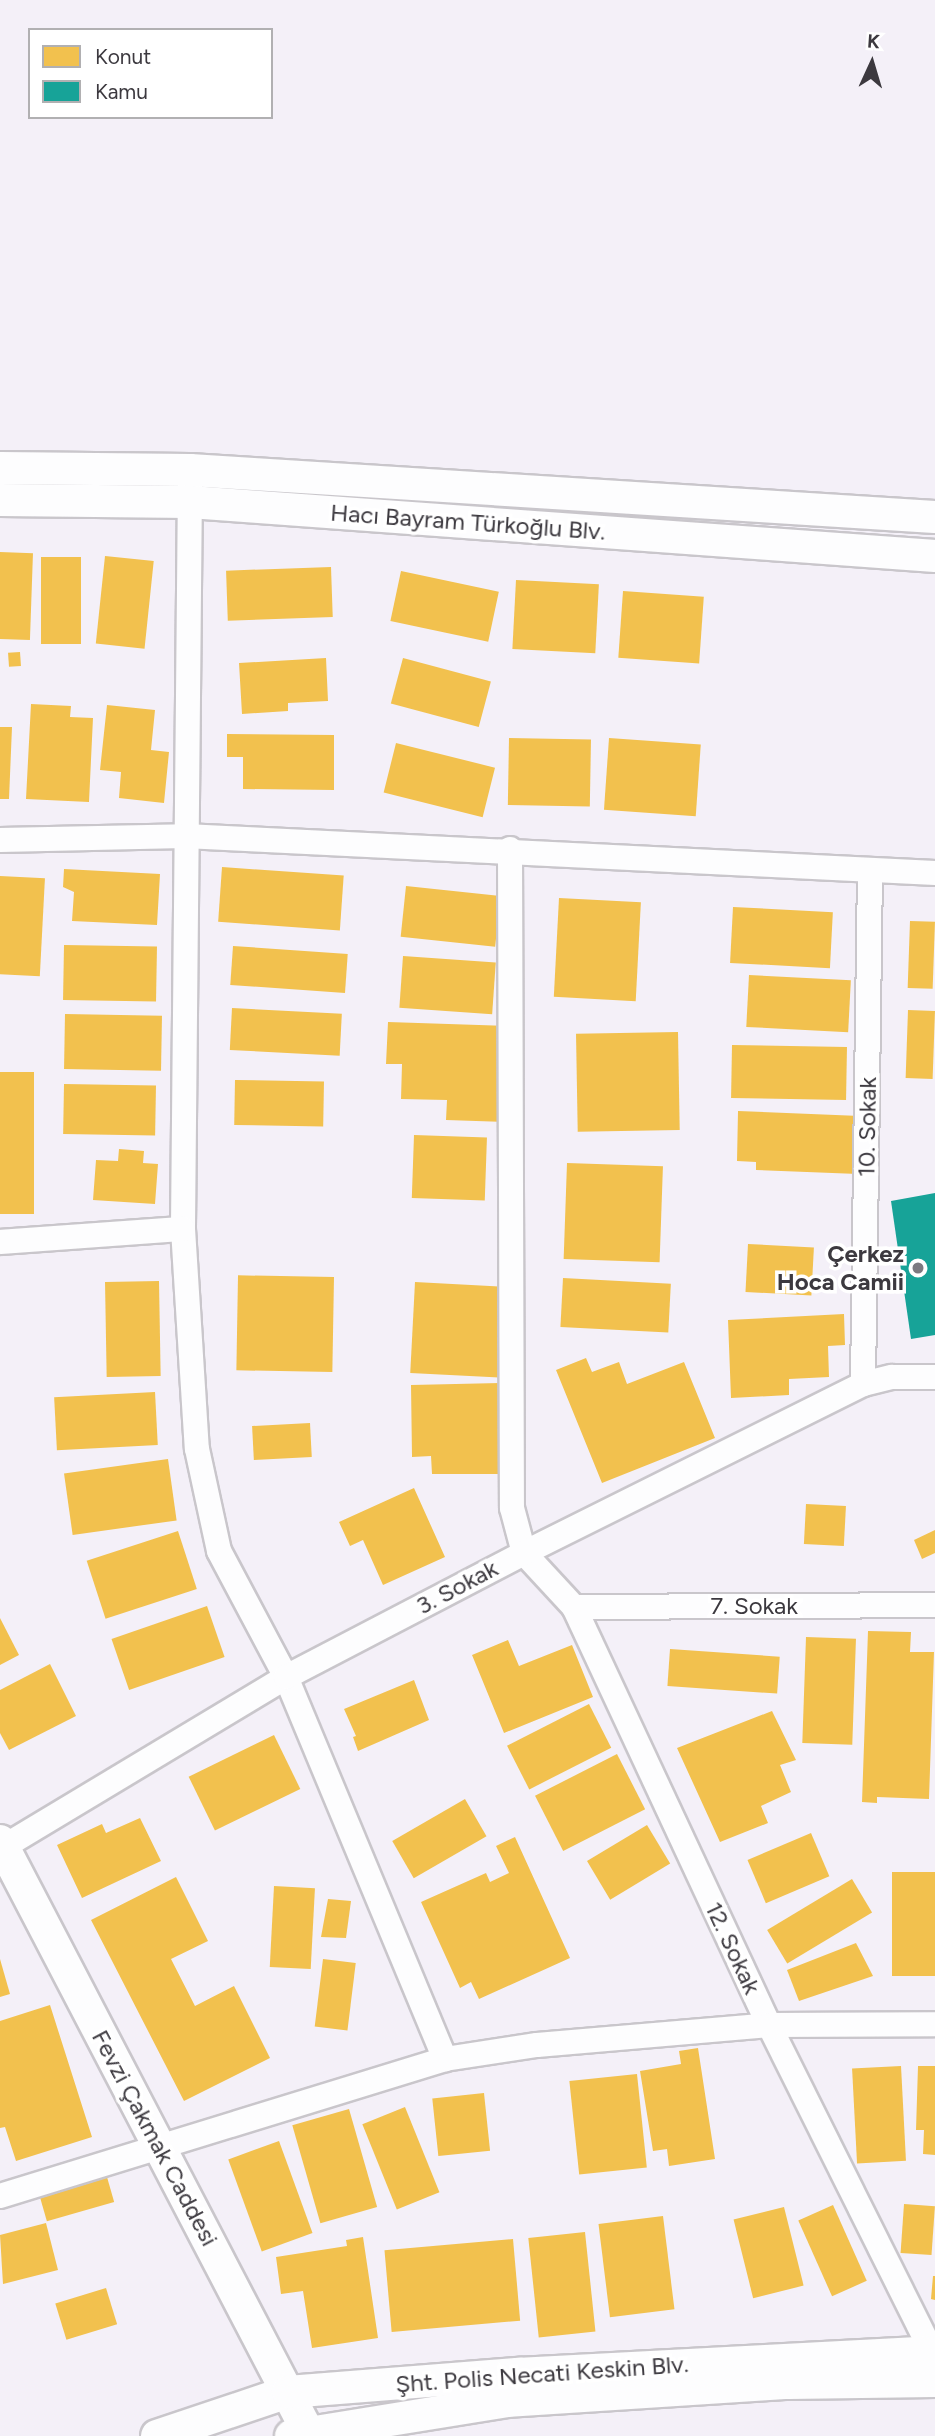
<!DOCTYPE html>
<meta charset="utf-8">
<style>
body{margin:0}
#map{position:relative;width:935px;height:2436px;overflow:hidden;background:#f4f0f8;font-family:Figtree,sans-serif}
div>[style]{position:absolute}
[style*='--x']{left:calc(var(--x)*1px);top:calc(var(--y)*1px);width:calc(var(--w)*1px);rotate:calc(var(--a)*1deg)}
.homes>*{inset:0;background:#f2c14e;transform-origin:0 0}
.public>*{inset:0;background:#17a398}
.roads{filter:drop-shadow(2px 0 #c9c6cb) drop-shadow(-2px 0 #c9c6cb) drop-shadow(0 2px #c9c6cb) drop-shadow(0 -2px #c9c6cb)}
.minor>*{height:24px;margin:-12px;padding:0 12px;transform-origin:12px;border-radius:12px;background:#fdfdfe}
.tertiary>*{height:32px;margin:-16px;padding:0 16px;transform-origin:16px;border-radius:16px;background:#fdfdfe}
.dots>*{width:19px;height:19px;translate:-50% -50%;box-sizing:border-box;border:4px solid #fff;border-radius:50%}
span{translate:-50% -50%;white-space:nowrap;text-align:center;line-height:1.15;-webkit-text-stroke:7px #fff;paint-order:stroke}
.street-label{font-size:24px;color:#3c393f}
.poi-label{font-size:24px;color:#3c393f;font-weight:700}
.right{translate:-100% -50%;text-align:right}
.legend{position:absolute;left:28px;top:28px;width:245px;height:91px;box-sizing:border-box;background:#fff;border:2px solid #b1b0b2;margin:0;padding:9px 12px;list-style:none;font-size:21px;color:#3c393f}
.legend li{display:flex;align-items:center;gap:14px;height:35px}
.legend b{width:35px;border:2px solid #b1b0b2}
.north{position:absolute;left:837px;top:28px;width:70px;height:70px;-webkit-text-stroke:5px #fff;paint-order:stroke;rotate:4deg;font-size:19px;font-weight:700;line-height:28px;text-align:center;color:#3c393f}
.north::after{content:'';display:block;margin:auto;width:24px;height:32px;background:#3c393f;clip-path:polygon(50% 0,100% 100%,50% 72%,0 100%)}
</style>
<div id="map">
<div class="homes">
<i style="left:0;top:552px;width:33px;height:87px;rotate:2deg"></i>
<i style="left:105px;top:556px;width:49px;height:88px;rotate:6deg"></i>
<i style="left:81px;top:557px;width:87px;height:40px;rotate:90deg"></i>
<i style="left:331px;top:567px;width:50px;height:105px;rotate:88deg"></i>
<i style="left:401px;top:571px;width:100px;height:51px;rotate:12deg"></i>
<i style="left:516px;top:580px;width:83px;height:69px;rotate:3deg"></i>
<i style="left:623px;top:591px;width:81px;height:67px;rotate:4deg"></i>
<i style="left:20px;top:652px;width:14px;height:12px;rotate:86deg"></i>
<i style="clip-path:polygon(326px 658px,328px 701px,288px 703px,288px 711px,242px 714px,239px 663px)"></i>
<i style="left:403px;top:658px;width:91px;height:47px;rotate:15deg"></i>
<i style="clip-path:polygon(31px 704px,71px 706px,70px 717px,93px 718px,89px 802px,26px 799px)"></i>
<i style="clip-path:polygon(107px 705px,155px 710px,151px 750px,169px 752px,164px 803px,119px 798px,121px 772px,100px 770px)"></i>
<i style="clip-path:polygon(0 727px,12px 727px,9px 799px,0 799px)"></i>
<i style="clip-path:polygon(227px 734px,334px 735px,334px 790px,243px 789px,243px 757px,227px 757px)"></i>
<i style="left:509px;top:738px;width:82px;height:67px;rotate:1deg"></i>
<i style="left:609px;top:738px;width:92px;height:72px;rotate:4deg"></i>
<i style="left:396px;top:743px;width:102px;height:51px;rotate:14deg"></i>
<i style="left:222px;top:867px;width:122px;height:55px;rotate:4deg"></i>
<i style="clip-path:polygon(64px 869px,160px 874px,157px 925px,72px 921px,74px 892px,63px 887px)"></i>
<i style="left:0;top:876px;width:45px;height:98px;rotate:3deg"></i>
<i style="left:406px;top:886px;width:95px;height:51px;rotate:6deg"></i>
<i style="left:559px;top:898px;width:82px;height:99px;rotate:3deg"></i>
<i style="left:733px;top:907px;width:100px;height:56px;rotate:3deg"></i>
<i style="left:910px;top:921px;width:25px;height:67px;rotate:2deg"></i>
<i style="left:64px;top:945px;width:93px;height:55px;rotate:1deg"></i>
<i style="left:233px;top:946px;width:115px;height:39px;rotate:4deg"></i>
<i style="left:403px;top:956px;width:93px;height:52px;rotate:4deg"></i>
<i style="left:749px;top:975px;width:102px;height:52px;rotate:3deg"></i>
<i style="left:232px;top:1008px;width:110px;height:42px;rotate:3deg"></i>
<i style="left:908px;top:1010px;width:27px;height:68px;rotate:2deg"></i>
<i style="left:65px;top:1014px;width:97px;height:55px;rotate:1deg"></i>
<i style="clip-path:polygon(388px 1022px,509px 1026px,506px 1122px,446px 1120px,447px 1100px,401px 1099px,402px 1064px,386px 1064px)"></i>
<i style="left:678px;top:1032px;width:98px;height:102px;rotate:89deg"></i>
<i style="left:732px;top:1045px;width:115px;height:53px;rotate:1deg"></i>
<i style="left:0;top:1072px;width:34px;height:142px"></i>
<i style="left:235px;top:1080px;width:89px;height:45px;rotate:1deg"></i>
<i style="left:64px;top:1084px;width:92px;height:50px;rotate:1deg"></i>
<i style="clip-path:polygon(738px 1111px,860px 1116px,858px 1174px,756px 1170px,756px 1162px,737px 1161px)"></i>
<i style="left:414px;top:1135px;width:73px;height:63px;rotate:2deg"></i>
<i style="clip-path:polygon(119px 1149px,144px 1151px,143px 1163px,158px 1164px,155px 1204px,93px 1200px,96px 1160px,118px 1161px)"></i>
<i style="left:567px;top:1163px;width:96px;height:96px;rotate:2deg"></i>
<i style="left:748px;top:1244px;width:66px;height:48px;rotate:3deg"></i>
<i style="left:334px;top:1277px;width:95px;height:96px;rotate:91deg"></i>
<i style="left:563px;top:1278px;width:108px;height:49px;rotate:3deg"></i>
<i style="left:159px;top:1281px;width:95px;height:54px;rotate:89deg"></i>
<i style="left:415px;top:1282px;width:89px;height:91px;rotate:3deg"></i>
<i style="clip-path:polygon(844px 1314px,845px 1345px,828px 1346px,829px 1377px,789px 1379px,789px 1395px,731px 1398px,728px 1320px)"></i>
<i style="clip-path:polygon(586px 1358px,592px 1372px,619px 1362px,627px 1384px,684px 1362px,715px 1438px,602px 1483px,556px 1370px)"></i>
<i style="clip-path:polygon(500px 1383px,501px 1474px,432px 1474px,431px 1456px,412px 1457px,411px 1385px)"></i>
<i style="left:155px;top:1392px;width:53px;height:101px;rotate:87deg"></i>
<i style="left:310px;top:1423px;width:34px;height:58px;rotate:87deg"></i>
<i style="left:168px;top:1459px;width:62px;height:105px;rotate:82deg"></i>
<i style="clip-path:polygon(414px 1488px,445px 1557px,383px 1585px,363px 1540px,350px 1546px,339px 1522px)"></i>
<i style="left:806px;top:1504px;width:40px;height:40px;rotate:3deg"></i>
<i style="clip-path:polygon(935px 1530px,935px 1553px,922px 1559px,914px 1540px)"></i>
<i style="left:178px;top:1531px;width:61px;height:96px;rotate:72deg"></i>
<i style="left:207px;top:1606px;width:54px;height:101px;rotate:71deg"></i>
<i style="clip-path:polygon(0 1618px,19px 1655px,0 1665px)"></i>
<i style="clip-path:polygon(868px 1631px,911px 1632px,910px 1652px,934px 1652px,929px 1799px,877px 1797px,877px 1803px,862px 1802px)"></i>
<i style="left:806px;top:1637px;width:50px;height:106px;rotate:2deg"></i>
<i style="clip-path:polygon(508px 1640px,519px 1666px,572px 1645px,593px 1697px,504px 1733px,472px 1655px)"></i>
<i style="left:670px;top:1649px;width:110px;height:37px;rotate:4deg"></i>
<i style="clip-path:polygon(50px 1664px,76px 1716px,9px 1750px,0 1733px,0 1690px)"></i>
<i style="clip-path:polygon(414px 1680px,429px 1720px,358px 1751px,353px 1737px,356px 1736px,344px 1709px)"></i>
<i style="left:589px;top:1704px;width:49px;height:92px;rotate:63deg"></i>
<i style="clip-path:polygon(772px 1711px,796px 1760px,780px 1765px,791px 1792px,761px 1806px,768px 1823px,720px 1842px,677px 1748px)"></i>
<i style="left:274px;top:1735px;width:60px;height:95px;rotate:64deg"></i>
<i style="left:617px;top:1754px;width:62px;height:92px;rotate:63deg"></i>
<i style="left:465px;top:1799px;width:43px;height:84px;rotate:60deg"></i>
<i style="clip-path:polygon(140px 1818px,161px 1861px,82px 1898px,57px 1845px,102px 1824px,106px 1833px)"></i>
<i style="left:647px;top:1825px;width:45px;height:70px;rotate:59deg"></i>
<i style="left:811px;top:1833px;width:47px;height:69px;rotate:67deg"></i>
<i style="clip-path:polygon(515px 1837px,570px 1958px,479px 1999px,471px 1982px,460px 1988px,421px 1902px,486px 1873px,490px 1882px,509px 1873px,496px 1846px)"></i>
<i style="left:892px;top:1872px;width:43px;height:104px"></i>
<i style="clip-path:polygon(176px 1877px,208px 1941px,171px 1959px,195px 2006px,234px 1986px,270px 2058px,184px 2101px,91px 1920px)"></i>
<i style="left:852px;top:1879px;width:39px;height:99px;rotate:59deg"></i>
<i style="left:274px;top:1886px;width:41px;height:81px;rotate:3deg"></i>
<i style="clip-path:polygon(328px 1899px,351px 1901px,346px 1938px,321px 1937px)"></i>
<i style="clip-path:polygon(856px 1943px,873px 1976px,799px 2001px,787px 1970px)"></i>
<i style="clip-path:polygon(0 1959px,10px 1994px,0 1997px)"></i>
<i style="left:323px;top:1959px;width:33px;height:68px;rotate:7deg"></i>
<i style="clip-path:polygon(50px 2005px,92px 2137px,16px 2161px,5px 2127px,0 2128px,0 2021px)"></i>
<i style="clip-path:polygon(698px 2048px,715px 2159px,669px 2166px,667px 2149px,653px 2151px,640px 2071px,681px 2064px,679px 2051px)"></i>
<i style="left:901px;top:2066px;width:95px;height:49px;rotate:87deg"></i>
<i style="clip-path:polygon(918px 2066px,935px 2066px,935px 2155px,923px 2154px,924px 2130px,916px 2130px)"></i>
<i style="left:637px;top:2074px;width:94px;height:68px;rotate:84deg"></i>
<i style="left:484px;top:2093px;width:58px;height:52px;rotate:84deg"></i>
<i style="left:405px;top:2107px;width:92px;height:46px;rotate:68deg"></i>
<i style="left:349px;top:2109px;width:102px;height:59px;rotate:74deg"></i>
<i style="left:279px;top:2141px;width:98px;height:54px;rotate:70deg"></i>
<i style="left:107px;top:2177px;width:26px;height:70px;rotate:74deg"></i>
<i style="left:904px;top:2204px;width:31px;height:49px;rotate:4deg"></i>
<i style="left:833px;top:2205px;width:83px;height:38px;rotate:66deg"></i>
<i style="left:784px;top:2207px;width:81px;height:52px;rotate:76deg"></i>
<i style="left:663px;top:2216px;width:94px;height:65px;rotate:83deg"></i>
<i style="clip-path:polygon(46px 2223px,58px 2270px,3px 2284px,0 2235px)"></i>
<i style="left:585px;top:2232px;width:100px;height:57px;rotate:84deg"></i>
<i style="clip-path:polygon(363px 2237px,378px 2338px,312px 2348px,303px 2291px,281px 2294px,276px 2257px,347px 2246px,346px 2240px)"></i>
<i style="left:513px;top:2239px;width:82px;height:129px;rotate:85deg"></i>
<i style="clip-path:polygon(933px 2276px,935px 2276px,935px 2300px,931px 2299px)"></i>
<i style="left:106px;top:2288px;width:38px;height:53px;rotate:73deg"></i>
</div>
<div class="public">
<i style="clip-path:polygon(935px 1193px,935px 1335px,911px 1339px,891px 1201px)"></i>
</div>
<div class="roads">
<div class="minor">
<i style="--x:190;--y:484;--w:745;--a:90.54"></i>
<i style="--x:183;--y:1229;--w:220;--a:86.4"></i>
<i style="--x:197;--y:1449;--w:104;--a:77.8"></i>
<i style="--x:219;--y:1551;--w:143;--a:62"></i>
<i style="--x:286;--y:1677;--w:414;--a:67.4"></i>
<i style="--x:0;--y:840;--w:185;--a:-1.2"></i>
<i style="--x:185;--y:836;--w:751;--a:2.82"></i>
<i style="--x:510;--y:849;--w:659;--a:89.83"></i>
<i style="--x:512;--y:1508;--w:47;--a:75.1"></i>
<i style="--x:524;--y:1553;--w:74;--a:47.2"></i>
<i style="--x:574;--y:1607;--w:461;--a:65"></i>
<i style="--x:769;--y:2025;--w:365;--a:63.5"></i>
<i style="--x:0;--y:1242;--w:183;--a:-4.1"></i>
<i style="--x:863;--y:1384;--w:514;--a:-89.22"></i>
<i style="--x:574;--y:1607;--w:361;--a:-0.3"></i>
<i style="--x:0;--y:1849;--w:334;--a:-31"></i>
<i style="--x:286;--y:1677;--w:268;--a:-27.5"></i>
<i style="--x:524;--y:1553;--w:379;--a:-26.5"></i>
<i style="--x:863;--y:1384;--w:30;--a:-14"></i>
<i style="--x:892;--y:1377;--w:43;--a:0"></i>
<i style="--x:0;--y:2196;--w:466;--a:-17.1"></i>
<i style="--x:445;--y:2059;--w:93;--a:-8.7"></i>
<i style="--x:537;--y:2045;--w:233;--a:-4.9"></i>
<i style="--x:769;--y:2025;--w:166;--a:-0.3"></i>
</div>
<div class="tertiary">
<i style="--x:0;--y:468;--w:190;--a:0.6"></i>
<i style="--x:190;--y:470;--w:746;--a:3.61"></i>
<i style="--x:0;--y:500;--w:190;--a:0.6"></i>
<i style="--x:190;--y:502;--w:747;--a:4.15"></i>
<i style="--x:0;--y:1841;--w:671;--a:62.48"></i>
<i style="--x:157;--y:2436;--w:138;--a:-18.6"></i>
<i style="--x:288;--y:2392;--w:232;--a:-4.5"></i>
<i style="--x:519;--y:2374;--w:417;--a:-3"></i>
<i style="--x:291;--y:2436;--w:218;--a:-9.2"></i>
<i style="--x:506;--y:2401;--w:283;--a:-3.7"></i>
<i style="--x:788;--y:2383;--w:147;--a:-0.8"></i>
</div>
</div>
<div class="dots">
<i style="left:918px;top:1268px;background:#7c7980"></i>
</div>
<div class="street-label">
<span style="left:468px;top:522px;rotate:4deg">Hacı Bayram Türkoğlu Blv.</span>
<span style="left:867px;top:1127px;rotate:-89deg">10. Sokak</span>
<span style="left:457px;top:1587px;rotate:-28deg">3. Sokak</span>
<span style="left:754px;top:1606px">7. Sokak</span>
<span style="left:733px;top:1948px;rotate:65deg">12. Sokak</span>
<span style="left:155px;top:2138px;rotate:62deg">Fevzi Çakmak Caddesi</span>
<span style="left:542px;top:2374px;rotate:-4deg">Şht. Polis Necati Keskin Blv.</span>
</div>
<div class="poi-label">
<span class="right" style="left:904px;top:1268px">Çerkez<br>Hoca Camii</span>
</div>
<ul class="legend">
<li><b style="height:19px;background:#f2c14e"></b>Konut</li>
<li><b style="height:19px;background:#17a398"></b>Kamu</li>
</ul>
<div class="north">K</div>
</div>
